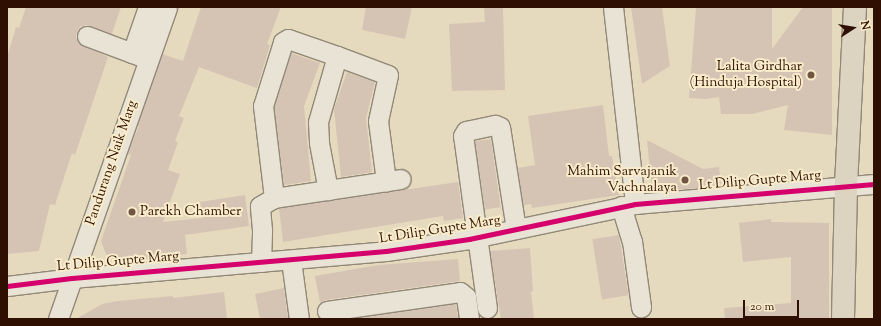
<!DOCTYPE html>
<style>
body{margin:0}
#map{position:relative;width:881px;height:326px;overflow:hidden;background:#e5dabe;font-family:"Sorts Mill Goudy",serif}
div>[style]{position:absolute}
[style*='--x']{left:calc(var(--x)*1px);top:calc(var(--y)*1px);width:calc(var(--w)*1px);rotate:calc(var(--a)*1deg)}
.building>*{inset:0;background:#d5c4b4;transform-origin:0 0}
.roads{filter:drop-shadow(1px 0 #928877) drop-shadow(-1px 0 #928877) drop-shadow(0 1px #928877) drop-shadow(0 -1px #928877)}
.minor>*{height:19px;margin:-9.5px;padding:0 9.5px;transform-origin:9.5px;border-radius:9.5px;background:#e8e3d5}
.major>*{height:22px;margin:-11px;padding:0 11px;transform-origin:11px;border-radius:11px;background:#dcd3c1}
.cycleway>*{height:5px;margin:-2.5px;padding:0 2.5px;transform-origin:2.5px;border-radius:2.5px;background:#d6006c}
.dots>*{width:11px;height:11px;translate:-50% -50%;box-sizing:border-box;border:2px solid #f8ecca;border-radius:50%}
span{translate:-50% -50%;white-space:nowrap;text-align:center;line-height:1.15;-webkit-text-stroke:4px #f8ecca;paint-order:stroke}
.poi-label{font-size:14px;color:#2f0f01}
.right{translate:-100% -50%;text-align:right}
.left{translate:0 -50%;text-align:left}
.street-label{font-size:14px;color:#2f0f01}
.frame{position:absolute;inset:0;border:8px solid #2f0f01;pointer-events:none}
.north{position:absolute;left:833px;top:8px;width:40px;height:40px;-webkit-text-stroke:3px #f8ecca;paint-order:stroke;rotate:78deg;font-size:11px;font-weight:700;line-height:16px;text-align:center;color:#2f0f01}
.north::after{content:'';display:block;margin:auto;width:14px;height:18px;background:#2f0f01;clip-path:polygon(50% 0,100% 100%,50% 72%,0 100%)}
.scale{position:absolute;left:743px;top:300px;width:56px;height:18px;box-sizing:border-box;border:2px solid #2f0f01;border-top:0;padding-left:5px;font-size:12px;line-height:14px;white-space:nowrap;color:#2f0f01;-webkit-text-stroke:3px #f8ecca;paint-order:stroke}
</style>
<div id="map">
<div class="building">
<i style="clip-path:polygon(26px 7px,121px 7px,112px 34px,86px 25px,80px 27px,77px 32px,76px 37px,79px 43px,108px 57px,75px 155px,72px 153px,55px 205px,50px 204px,39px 251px,7px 254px,7px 57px,16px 27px,19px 28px)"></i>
<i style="clip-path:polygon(201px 7px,281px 7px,267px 44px,270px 45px,257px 88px,199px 67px,179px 116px,184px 118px,175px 141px,178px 142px,168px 170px,180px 174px,163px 222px,203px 218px,200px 202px,245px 195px,249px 226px,185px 235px,187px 254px,118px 262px,106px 254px,101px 241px,131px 155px,127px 154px,139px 126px,137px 125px,162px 54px,183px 61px)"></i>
<i style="clip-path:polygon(366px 7px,412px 7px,405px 39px,362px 30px)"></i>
<i style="clip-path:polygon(484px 7px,503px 7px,505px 90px,452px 91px,449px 24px,485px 22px)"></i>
<i style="clip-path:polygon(631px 7px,662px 7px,670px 66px,642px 84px)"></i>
<i style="clip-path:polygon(772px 7px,772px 49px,803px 7px,832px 7px,832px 135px,784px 130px,788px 105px,752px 114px,721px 114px,719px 97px,706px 99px,689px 98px,696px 8px)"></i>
<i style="clip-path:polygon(291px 53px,320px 63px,304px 106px,311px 181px,284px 185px,274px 107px)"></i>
<i style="clip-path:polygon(347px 72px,375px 82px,366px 118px,372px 172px,341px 177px,334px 109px)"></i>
<i style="clip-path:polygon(603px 105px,609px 156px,612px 156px,619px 195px,532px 208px,531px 204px,523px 205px,518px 168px,535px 165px,528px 116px)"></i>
<i style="left:491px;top:139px;width:69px;height:16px;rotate:82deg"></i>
<i style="clip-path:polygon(647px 140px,703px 169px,719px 167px,721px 186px,652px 192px)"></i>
<i style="clip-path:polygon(458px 182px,463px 218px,444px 221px,443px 216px,283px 242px,279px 208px)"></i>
<i style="clip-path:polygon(771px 219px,771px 222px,829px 223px,829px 319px,725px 319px,724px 308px,791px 303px,791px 257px,743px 262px,739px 223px)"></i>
<i style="left:619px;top:235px;width:61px;height:27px;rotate:81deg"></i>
<i style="clip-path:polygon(530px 248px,533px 291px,531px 292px,534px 319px,501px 319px,490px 251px)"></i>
<i style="clip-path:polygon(458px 259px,460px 281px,325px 300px,320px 303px,315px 276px,378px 265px)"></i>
<i style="clip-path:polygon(284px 288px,288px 319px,260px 319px,255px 294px)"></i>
<i style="clip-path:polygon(224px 292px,227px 319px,76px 319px,102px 304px,117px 301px,173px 296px,173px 298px)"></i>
<i style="clip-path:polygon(456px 304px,458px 319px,349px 319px)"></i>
</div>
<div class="roads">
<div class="minor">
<i style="--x:613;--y:7;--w:198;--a:83.6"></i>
<i style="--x:87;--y:36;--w:65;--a:20.7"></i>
<i style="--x:132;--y:53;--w:49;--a:-70.8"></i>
<i style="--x:337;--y:56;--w:54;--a:20.4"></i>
<i style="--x:388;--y:75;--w:47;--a:102.3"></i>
<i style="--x:378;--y:121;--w:61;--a:82.4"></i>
<i style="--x:274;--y:198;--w:93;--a:-96.8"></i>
<i style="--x:263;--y:106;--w:67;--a:-72.6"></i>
<i style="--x:283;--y:42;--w:6;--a:-31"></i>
<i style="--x:288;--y:39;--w:52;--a:19.1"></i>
<i style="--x:337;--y:56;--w:69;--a:106.1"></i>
<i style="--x:318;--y:122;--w:21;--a:87"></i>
<i style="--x:319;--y:143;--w:48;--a:79.2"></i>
<i style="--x:621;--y:206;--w:37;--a:73"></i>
<i style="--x:632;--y:241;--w:67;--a:82.2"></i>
<i style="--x:291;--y:260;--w:60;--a:82.3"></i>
<i style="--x:261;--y:262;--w:32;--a:-88"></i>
<i style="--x:262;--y:230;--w:24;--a:-95"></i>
<i style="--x:260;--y:206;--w:16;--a:-30"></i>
<i style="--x:274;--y:198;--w:128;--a:-8.5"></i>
<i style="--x:7;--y:286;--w:65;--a:-7"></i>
<i style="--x:72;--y:278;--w:315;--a:-4.9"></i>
<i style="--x:386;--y:251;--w:84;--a:-8.2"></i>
<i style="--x:469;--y:239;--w:170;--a:-11.9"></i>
<i style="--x:635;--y:204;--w:240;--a:-4.8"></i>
<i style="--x:487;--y:308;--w:174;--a:-97.9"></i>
<i style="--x:463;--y:136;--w:6;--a:-59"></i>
<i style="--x:466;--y:131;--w:30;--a:-12"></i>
<i style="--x:495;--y:125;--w:5;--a:22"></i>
<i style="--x:500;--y:127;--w:103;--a:81.1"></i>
<i style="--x:327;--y:311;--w:134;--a:-8.1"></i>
<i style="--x:460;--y:292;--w:8;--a:40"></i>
<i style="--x:466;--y:297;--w:22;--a:82"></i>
<i style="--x:58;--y:319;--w:330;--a:-70.7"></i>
</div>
<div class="major">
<i style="--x:843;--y:319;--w:134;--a:-88.7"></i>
<i style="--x:846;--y:185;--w:178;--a:-87.1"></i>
</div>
</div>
<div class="cycleway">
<i style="--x:7;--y:286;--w:65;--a:-7"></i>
<i style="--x:72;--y:278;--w:315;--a:-4.9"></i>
<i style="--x:386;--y:251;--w:84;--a:-8.2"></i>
<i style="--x:469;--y:239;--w:170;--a:-11.9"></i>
<i style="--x:635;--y:204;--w:240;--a:-4.8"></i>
</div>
<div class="dots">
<i style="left:811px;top:75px;background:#6f5643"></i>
<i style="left:685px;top:180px;background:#6f5643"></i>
<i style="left:132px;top:212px;background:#6f5643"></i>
</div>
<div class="poi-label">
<span class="right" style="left:802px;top:75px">Lalita Girdhar<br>(Hinduja Hospital)</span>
<span class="right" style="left:677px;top:180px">Mahim Sarvajanik<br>Vachnalaya</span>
<span class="left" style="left:140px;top:212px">Parekh Chamber</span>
</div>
<div class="street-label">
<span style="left:112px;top:163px;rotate:-71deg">Pandurang Naik Marg</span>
<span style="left:760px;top:181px;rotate:-5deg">Lt Dilip Gupte Marg</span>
<span style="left:440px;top:230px;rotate:-9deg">Lt Dilip Gupte Marg</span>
<span style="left:118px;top:262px;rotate:-5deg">Lt Dilip Gupte Marg</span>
</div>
<div class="frame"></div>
<div class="north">N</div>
<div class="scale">20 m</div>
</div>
